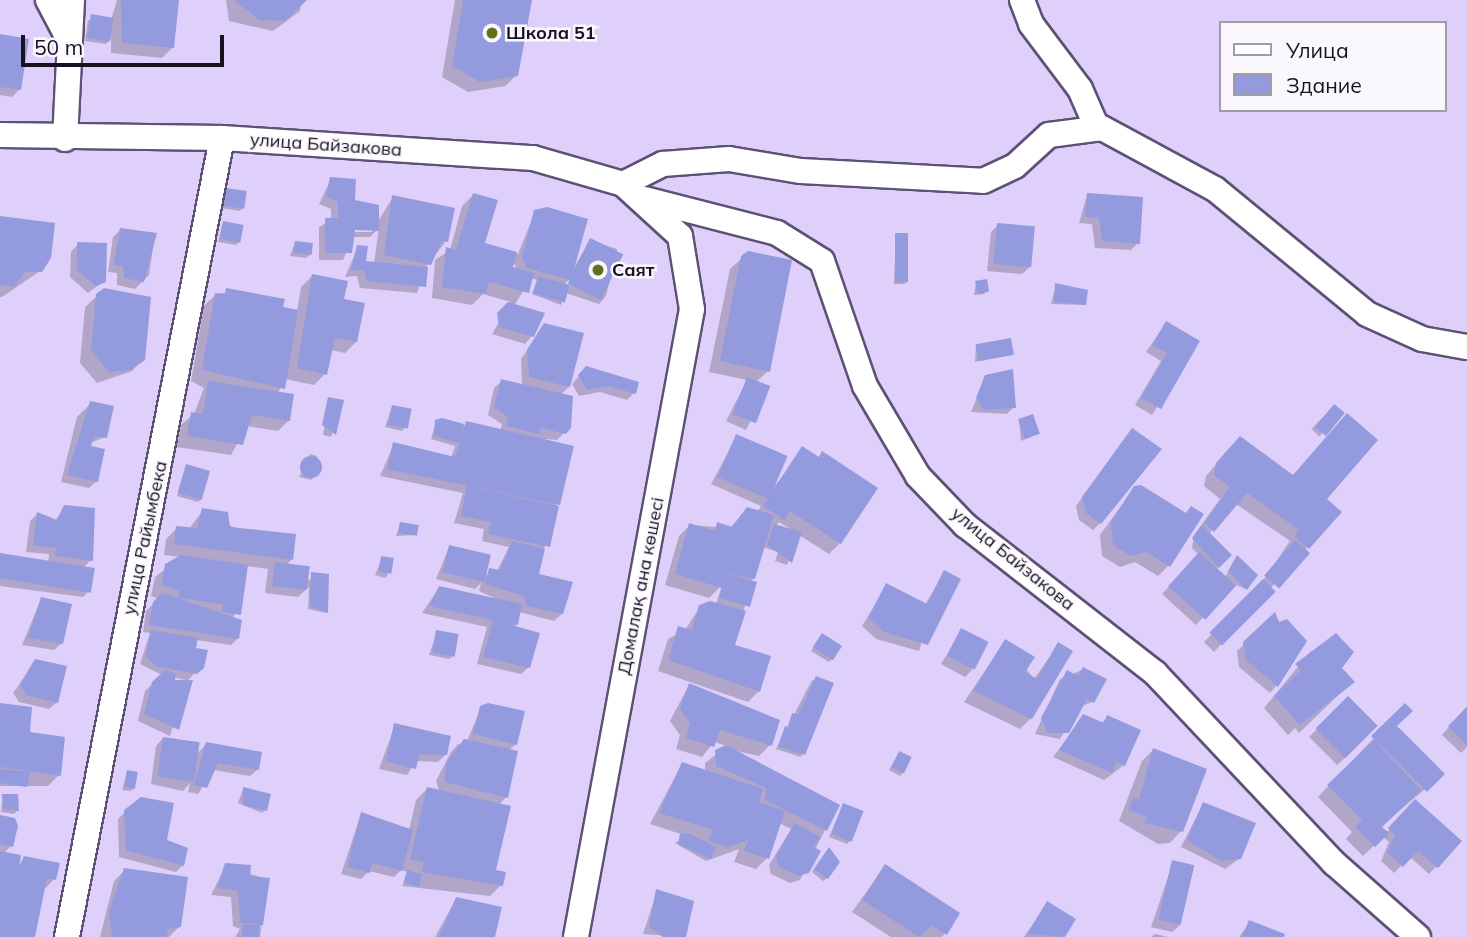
<!DOCTYPE html>
<meta charset="utf-8">
<style>
body{margin:0}
#map{position:relative;width:1467px;height:937px;overflow:hidden;background:#ded0fa;font-family:Mulish,sans-serif}
div>[style]{position:absolute}
[style*='--x']{left:calc(var(--x)*1px);top:calc(var(--y)*1px);width:calc(var(--w)*1px);rotate:calc(var(--a)*1deg)}
.shadow>*{inset:0;background:#0003;transform-origin:0 0}
.building>*{inset:0;background:#949ade;transform-origin:0 0}
.round{border-radius:50%}
.roads{filter:drop-shadow(2px 0 #5d5175) drop-shadow(-2px 0 #5d5175) drop-shadow(0 2px #5d5175) drop-shadow(0 -2px #5d5175)}
.minor>*{height:24px;margin:-12px;padding:0 12px;transform-origin:12px;border-radius:12px;background:#fff}
.dots>*{width:19px;height:19px;translate:-50% -50%;box-sizing:border-box;border:4px solid #faf8fd;border-radius:50%}
span{translate:-50% -50%;white-space:nowrap;text-align:center;line-height:1.15;-webkit-text-stroke:5px #faf8fd;paint-order:stroke}
.poi-label{font-size:18px;color:#171120;font-weight:700}
.left{translate:0 -50%;text-align:left}
.street-label{font-size:18px;color:#171120}
.legend{position:absolute;left:1219px;top:21px;width:228px;height:91px;box-sizing:border-box;background:#faf8fd;border:2px solid #9f9ca5;margin:0;padding:9px 12px;list-style:none;font-size:21px;color:#171120}
.legend li{display:flex;align-items:center;gap:14px;height:35px}
.legend b{width:35px;border:2px solid #9f9ca5}
.scale{position:absolute;left:21px;top:35px;width:203px;height:32px;box-sizing:border-box;border:4px solid #171120;border-top:0;padding-left:9px;font-size:21px;line-height:24px;white-space:nowrap;color:#171120;-webkit-text-stroke:5px #faf8fd;paint-order:stroke}
</style>
<div id="map">
<div class="shadow">
<i style="clip-path:polygon(117px 0,177px 0,173px 47px,162px 58px,111px 53px,111px 39px,106px 44px,85px 41px,88px 20px,111px 20px)"></i>
<i style="clip-path:polygon(226px 0,302px 0,300px 11px,273px 31px,229px 21px)"></i>
<i style="clip-path:polygon(455px 0,530px 0,517px 75px,505px 86px,468px 92px,442px 77px)"></i>
<i style="clip-path:polygon(0 36px,20px 89px,12px 97px,0 95px)"></i>
<i style="clip-path:polygon(evenodd,331px 179px,377px 223px,393px 197px,446px 241px,426px 267px,417px 293px,360px 288px,357px 276px,345px 277px,358px 247px,364px 263px,374px 263px,379px 228px,370px 237px,353px 237px,343px 260px,319px 260px,319px 227px,331px 220px,331px 209px,319px 204px,331px 179px,347px 228px,372px 229px,372px 232px,347px 232px,347px 228px)"></i>
<i style="clip-path:polygon(227px 190px,243px 207px,240px 211px,221px 208px)"></i>
<i style="clip-path:polygon(evenodd,473px 195px,483px 244px,518px 254px,535px 212px,572px 271px,590px 240px,617px 249px,606px 296px,599px 304px,566px 293px,561px 305px,532px 294px,537px 280px,531px 278px,514px 306px,532px 336px,525px 344px,492px 334px,511px 302px,483px 294px,472px 305px,432px 298px,435px 260px,450px 250px,462px 206px,473px 195px,513px 261px,517px 270px,511px 268px,513px 261px,473px 195px,573px 275px,570px 286px,564px 285px,573px 275px)"></i>
<i style="clip-path:polygon(1087px 195px,1138px 243px,1131px 250px,1095px 248px,1092px 224px,1079px 223px)"></i>
<i style="clip-path:polygon(0 218px,40px 271px,2px 297px,0 297px)"></i>
<i style="clip-path:polygon(223px 223px,239px 241px,236px 245px,218px 242px)"></i>
<i style="clip-path:polygon(998px 225px,1030px 267px,1022px 274px,987px 271px,991px 232px)"></i>
<i style="clip-path:polygon(120px 230px,155px 234px,149px 275px,135px 289px,117px 285px,117px 273px,108px 272px,113px 237px)"></i>
<i style="clip-path:polygon(896px 235px,908px 281px,904px 284px,894px 284px)"></i>
<i style="clip-path:polygon(295px 242px,310px 255px,306px 258px,290px 256px)"></i>
<i style="clip-path:polygon(78px 244px,104px 281px,88px 293px,70px 277px,71px 252px)"></i>
<i style="clip-path:polygon(742px 258px,768px 371px,756px 382px,768px 387px,746px 430px,726px 421px,747px 380px,709px 372px,730px 269px)"></i>
<i style="clip-path:polygon(312px 276px,342px 300px,356px 342px,345px 353px,331px 350px,325px 374px,314px 385px,285px 379px,278px 393px,289px 420px,278px 431px,247px 426px,231px 455px,177px 447px,181px 425px,194px 414px,204px 388px,191px 381px,204px 306px,216px 294px,234px 292px,297px 311px,301px 287px)"></i>
<i style="clip-path:polygon(976px 282px,987px 291px,984px 294px,974px 295px)"></i>
<i style="clip-path:polygon(1056px 285px,1085px 305px,1051px 304px)"></i>
<i style="clip-path:polygon(97px 296px,143px 359px,132px 371px,97px 383px,80px 363px,85px 307px)"></i>
<i style="clip-path:polygon(1166px 323px,1198px 341px,1152px 415px,1135px 405px,1161px 361px,1146px 352px)"></i>
<i style="clip-path:polygon(545px 325px,569px 387px,560px 395px,564px 433px,557px 440px,532px 438px,572px 447px,537px 575px,562px 614px,554px 621px,519px 612px,515px 628px,529px 667px,521px 674px,477px 664px,487px 627px,422px 613px,439px 588px,501px 601px,479px 591px,481px 583px,475px 589px,436px 579px,449px 547px,484px 576px,497px 571px,509px 547px,482px 541px,484px 529px,454px 523px,463px 493px,380px 476px,394px 444px,451px 458px,455px 446px,431px 439px,436px 422px,500px 431px,502px 424px,488px 415px,494px 388px,502px 381px,522px 386px,521px 359px)"></i>
<i style="clip-path:polygon(976px 344px,1012px 355px,975px 362px)"></i>
<i style="clip-path:polygon(586px 368px,634px 393px,627px 400px,600px 392px,579px 396px,572px 384px)"></i>
<i style="clip-path:polygon(986px 376px,1014px 407px,1007px 414px,971px 412px)"></i>
<i style="clip-path:polygon(329px 399px,342px 401px,331px 437px,323px 435px)"></i>
<i style="clip-path:polygon(91px 403px,105px 437px,90px 443px,97px 481px,89px 488px,61px 482px,77px 417px)"></i>
<i style="left:1334px;top:406px;width:11px;height:32px;rotate:45deg"></i>
<i style="clip-path:polygon(392px 407px,405px 428px,402px 431px,385px 427px)"></i>
<i style="clip-path:polygon(1019px 420px,1038px 434px,1021px 441px)"></i>
<i style="clip-path:polygon(1132px 431px,1100px 523px,1093px 530px,1079px 520px,1076px 506px)"></i>
<i style="clip-path:polygon(evenodd,737px 436px,773px 488px,803px 449px,840px 543px,829px 554px,799px 535px,787px 565px,775px 561px,778px 552px,762px 547px,733px 647px,759px 691px,748px 702px,658px 671px,668px 639px,685px 630px,700px 607px,716px 604px,722px 585px,709px 598px,665px 585px,679px 536px,690px 525px,730px 528px,747px 509px,757px 512px,761px 506px,711px 484px,737px 436px,779px 522px,792px 530px,775px 527px,779px 522px)"></i>
<i style="clip-path:polygon(1229px 449px,1339px 512px,1214px 652px,1204px 642px,1260px 585px,1290px 541px,1236px 504px,1209px 534px,1230px 555px,1216px 569px,1225px 577px,1237px 557px,1256px 575px,1245px 589px,1234px 584px,1196px 625px,1162px 594px,1199px 555px,1192px 548px,1194px 535px,1220px 499px,1204px 486px,1206px 476px)"></i>
<i style="clip-path:polygon(310px 454px,317px 456px,312px 480px,299px 477px)"></i>
<i style="clip-path:polygon(187px 466px,201px 499px,198px 502px,177px 496px)"></i>
<i style="clip-path:polygon(1134px 488px,1184px 515px,1191px 508px,1169px 565px,1158px 576px,1135px 562px,1120px 567px,1102px 556px,1100px 535px)"></i>
<i style="clip-path:polygon(65px 507px,91px 560px,83px 568px,90px 590px,83px 597px,0 586px,0 555px,48px 562px,49px 554px,26px 552px,30px 521px,37px 514px,55px 521px)"></i>
<i style="clip-path:polygon(evenodd,203px 510px,291px 560px,286px 565px,307px 580px,327px 576px,326px 613px,308px 609px,309px 587px,298px 597px,265px 593px,268px 569px,246px 566px,233px 621px,238px 638px,231px 645px,196px 640px,195px 673px,186px 682px,170px 736px,138px 721px,145px 691px,162px 675px,140px 664px,150px 633px,143px 632px,146px 611px,159px 599px,151px 596px,155px 577px,181px 557px,164px 555px,166px 539px,177px 528px,189px 529px,203px 510px,173px 677px,185px 680px,185px 682px,172px 681px,173px 677px)"></i>
<i style="clip-path:polygon(400px 524px,416px 535px,396px 536px)"></i>
<i style="clip-path:polygon(382px 558px,388px 575px,385px 578px,375px 575px)"></i>
<i style="clip-path:polygon(944px 573px,919px 651px,876px 639px,862px 626px,887px 585px,925px 605px)"></i>
<i style="clip-path:polygon(41px 599px,62px 643px,54px 650px,22px 645px)"></i>
<i style="clip-path:polygon(1275px 615px,1277px 685px,1270px 693px,1239px 667px,1237px 651px)"></i>
<i style="clip-path:polygon(962px 630px,972px 670px,965px 677px,941px 664px)"></i>
<i style="clip-path:polygon(437px 632px,453px 656px,449px 659px,429px 655px)"></i>
<i style="clip-path:polygon(819px 639px,832px 659px,829px 662px,811px 651px)"></i>
<i style="clip-path:polygon(1005px 641px,1034px 679px,1058px 645px,1031px 718px,1020px 729px,964px 702px)"></i>
<i style="clip-path:polygon(1311px 651px,1352px 682px,1299px 733px,1295px 728px,1288px 735px,1264px 708px)"></i>
<i style="clip-path:polygon(36px 661px,57px 702px,49px 709px,19px 702px,13px 693px)"></i>
<i style="clip-path:polygon(1084px 669px,1093px 702px,1081px 706px,1060px 739px,1035px 734px,1060px 679px)"></i>
<i style="clip-path:polygon(812px 680px,832px 684px,801px 757px,776px 749px)"></i>
<i style="clip-path:polygon(689px 685px,770px 745px,759px 756px,732px 750px,825px 830px,800px 880px,790px 883px,771px 874px,769px 865px,791px 829px,779px 823px,767px 858px,756px 869px,734px 862px,739px 849px,706px 861px,675px 843px,687px 836px,650px 824px,682px 764px,705px 771px,705px 763px,727px 746px,714px 742px,702px 757px,676px 749px,680px 735px,670px 721px)"></i>
<i style="left:1348px;top:698px;width:40px;height:55px;rotate:45deg"></i>
<i style="clip-path:polygon(0 705px,59px 775px,48px 786px,0 786px)"></i>
<i style="clip-path:polygon(1405px 705px,1395px 726px,1443px 774px,1380px 827px,1386px 833px,1408px 808px,1460px 841px,1429px 874px,1410px 857px,1394px 873px,1381px 861px,1389px 842px,1383px 837px,1363px 856px,1346px 839px,1352px 832px,1318px 797px)"></i>
<i style="clip-path:polygon(1467px 706px,1467px 747px,1461px 753px,1442px 735px)"></i>
<i style="clip-path:polygon(481px 708px,516px 744px,508px 751px,506px 797px,499px 805px,494px 871px,501px 885px,490px 896px,402px 886px,408px 872px,401px 870px,394px 877px,369px 871px,361px 879px,341px 874px,361px 814px,409px 830px,416px 800px,427px 789px,439px 791px,436px 781px,451px 752px,458px 744px,483px 748px,467px 741px)"></i>
<i style="clip-path:polygon(1084px 716px,1101px 723px,1108px 717px,1124px 765px,1104px 780px,1053px 757px)"></i>
<i style="clip-path:polygon(395px 725px,445px 755px,438px 762px,416px 761px,407px 775px,379px 769px)"></i>
<i style="clip-path:polygon(163px 738px,196px 755px,206px 744px,258px 769px,250px 776px,213px 770px,198px 794px,188px 792px,190px 783px,183px 791px,151px 784px,156px 746px)"></i>
<i style="clip-path:polygon(1153px 750px,1181px 831px,1170px 843px,1158px 844px,1119px 821px,1142px 761px)"></i>
<i style="clip-path:polygon(899px 753px,903px 773px,900px 776px,889px 770px)"></i>
<i style="clip-path:polygon(127px 772px,134px 788px,131px 791px,122px 790px)"></i>
<i style="clip-path:polygon(243px 789px,265px 810px,262px 813px,238px 803px)"></i>
<i style="clip-path:polygon(3px 796px,17px 811px,14px 814px,1px 812px)"></i>
<i style="clip-path:polygon(1203px 804px,1240px 858px,1225px 869px,1181px 847px)"></i>
<i style="clip-path:polygon(843px 805px,850px 841px,847px 844px,829px 837px)"></i>
<i style="clip-path:polygon(126px 811px,165px 842px,183px 865px,176px 872px,119px 857px,118px 819px)"></i>
<i style="clip-path:polygon(0 817px,11px 846px,4px 853px,18px 866px,25px 858px,54px 879px,43px 891px,34px 937px,0 937px)"></i>
<i style="clip-path:polygon(826px 852px,827px 878px,823px 881px,812px 872px)"></i>
<i style="clip-path:polygon(1173px 862px,1180px 925px,1172px 932px,1151px 927px)"></i>
<i style="clip-path:polygon(226px 865px,268px 880px,260px 937px,235px 937px,240px 929px,233px 926px,231px 897px,211px 895px)"></i>
<i style="clip-path:polygon(885px 866px,945px 933px,942px 937px,891px 937px,852px 912px)"></i>
<i style="clip-path:polygon(125px 870px,179px 927px,169px 937px,100px 937px,114px 881px)"></i>
<i style="clip-path:polygon(657px 891px,682px 937px,643px 934px)"></i>
<i style="clip-path:polygon(456px 899px,494px 937px,435px 937px)"></i>
<i style="clip-path:polygon(1048px 903px,1074px 919px,1063px 937px,1024px 937px)"></i>
<i style="clip-path:polygon(1250px 922px,1282px 937px,1239px 937px)"></i>
<i style="clip-path:polygon(1155px 934px,1168px 937px,1151px 937px)"></i>
</div>
<div class="building">
<i style="clip-path:polygon(121px 0,179px 0,174px 48px,122px 43px)"></i>
<i style="clip-path:polygon(234px 0,307px 0,285px 21px,259px 20px)"></i>
<i style="clip-path:polygon(463px 0,532px 0,518px 76px,480px 82px,452px 66px)"></i>
<i style="left:91px;top:14px;width:23px;height:24px;rotate:10deg"></i>
<i style="clip-path:polygon(0 34px,29px 39px,21px 90px,0 87px)"></i>
<i style="clip-path:polygon(330px 177px,356px 179px,355px 200px,379px 205px,379px 231px,355px 230px,352px 253px,325px 253px,325px 218px,338px 218px,338px 202px,326px 196px)"></i>
<i style="left:226px;top:188px;width:21px;height:18px;rotate:8deg"></i>
<i style="clip-path:polygon(473px 193px,498px 200px,485px 243px,517px 252px,513px 267px,534px 273px,529px 293px,489px 282px,485px 294px,442px 287px,446px 247px,456px 250px)"></i>
<i style="clip-path:polygon(1087px 193px,1143px 197px,1140px 244px,1102px 241px,1099px 217px,1085px 217px)"></i>
<i style="clip-path:polygon(392px 195px,455px 208px,448px 242px,442px 241px,431px 265px,384px 255px)"></i>
<i style="clip-path:polygon(547px 207px,588px 219px,571px 280px,527px 268px,522px 257px,534px 210px)"></i>
<i style="clip-path:polygon(0 216px,55px 223px,51px 258px,42px 272px,25px 272px,14px 287px,0 285px)"></i>
<i style="left:223px;top:221px;width:21px;height:18px;rotate:11deg"></i>
<i style="left:997px;top:223px;width:38px;height:41px;rotate:5deg"></i>
<i style="clip-path:polygon(120px 228px,157px 233px,144px 282px,124px 278px,123px 266px,114px 265px)"></i>
<i style="left:895px;top:233px;width:13px;height:49px"></i>
<i style="left:590px;top:238px;width:37px;height:51px;rotate:26deg"></i>
<i style="left:295px;top:241px;width:18px;height:12px;rotate:6deg"></i>
<i style="clip-path:polygon(77px 242px,107px 243px,106px 282px,96px 286px,77px 270px)"></i>
<i style="clip-path:polygon(357px 245px,368px 246px,366px 261px,428px 267px,426px 287px,367px 281px,364px 270px,351px 270px)"></i>
<i style="clip-path:polygon(748px 251px,792px 260px,770px 372px,720px 361px,741px 256px)"></i>
<i style="clip-path:polygon(312px 274px,348px 281px,344px 299px,365px 303px,357px 342px,335px 338px,327px 375px,297px 368px)"></i>
<i style="left:538px;top:276px;width:33px;height:18px;rotate:16deg"></i>
<i style="left:987px;top:279px;width:13px;height:12px;rotate:81deg"></i>
<i style="clip-path:polygon(1055px 283px,1088px 290px,1086px 305px,1054px 302px)"></i>
<i style="clip-path:polygon(104px 288px,151px 297px,145px 360px,131px 370px,109px 372px,91px 351px,96px 294px)"></i>
<i style="clip-path:polygon(226px 288px,285px 299px,283px 307px,298px 310px,285px 389px,202px 370px,215px 293px,225px 294px)"></i>
<i style="clip-path:polygon(508px 302px,545px 313px,534px 337px,499px 327px,497px 313px)"></i>
<i style="clip-path:polygon(1166px 321px,1200px 341px,1161px 409px,1141px 398px,1167px 353px,1152px 345px)"></i>
<i style="clip-path:polygon(544px 323px,584px 333px,570px 387px,529px 377px,527px 350px)"></i>
<i style="left:1011px;top:338px;width:17px;height:36px;rotate:80deg"></i>
<i style="clip-path:polygon(586px 366px,639px 382px,636px 394px,608px 386px,587px 390px,578px 375px)"></i>
<i style="clip-path:polygon(1013px 369px,1016px 408px,984px 410px,976px 398px,985px 375px)"></i>
<i style="left:747px;top:377px;width:25px;height:40px;rotate:21deg"></i>
<i style="clip-path:polygon(501px 379px,573px 396px,571px 428px,566px 434px,541px 428px,539px 434px,506px 426px,508px 417px,494px 407px)"></i>
<i style="clip-path:polygon(208px 381px,294px 394px,290px 421px,252px 415px,243px 445px,187px 436px,191px 412px,203px 414px)"></i>
<i style="clip-path:polygon(328px 397px,344px 400px,336px 435px,322px 425px)"></i>
<i style="clip-path:polygon(90px 401px,114px 406px,107px 438px,94px 436px,91px 446px,105px 449px,98px 482px,67px 475px)"></i>
<i style="left:1334px;top:404px;width:14px;height:30px;rotate:39deg"></i>
<i style="left:392px;top:405px;width:20px;height:20px;rotate:11deg"></i>
<i style="clip-path:polygon(1347px 413px,1378px 440px,1327px 499px,1342px 512px,1309px 549px,1294px 536px,1299px 530px,1247px 493px,1214px 532px,1204px 523px,1230px 487px,1214px 475px,1216px 463px,1240px 436px,1293px 475px)"></i>
<i style="left:1033px;top:414px;width:21px;height:16px;rotate:71deg"></i>
<i style="clip-path:polygon(442px 418px,464px 424px,459px 443px,434px 436px,435px 420px)"></i>
<i style="clip-path:polygon(466px 421px,574px 446px,560px 505px,387px 469px,393px 442px,455px 457px)"></i>
<i style="clip-path:polygon(1132px 428px,1162px 449px,1101px 524px,1086px 513px,1082px 497px)"></i>
<i style="left:736px;top:434px;width:56px;height:47px;rotate:23deg"></i>
<i style="clip-path:polygon(802px 446px,819px 457px,822px 451px,878px 488px,841px 544px,790px 511px,784px 520px,763px 506px)"></i>
<i class="round" style="left:300px;top:456px;width:22px;height:22px"></i>
<i style="left:186px;top:464px;width:25px;height:30px;rotate:16deg"></i>
<i style="clip-path:polygon(1141px 485px,1186px 513px,1191px 506px,1204px 514px,1170px 567px,1147px 552px,1131px 556px,1113px 545px,1111px 522px,1134px 486px)"></i>
<i style="clip-path:polygon(467px 486px,559px 506px,550px 547px,488px 534px,491px 522px,461px 516px)"></i>
<i style="clip-path:polygon(64px 505px,95px 508px,93px 561px,55px 556px,56px 548px,33px 545px,37px 512px,57px 520px)"></i>
<i style="clip-path:polygon(747px 507px,774px 515px,755px 579px,726px 573px,757px 582px,750px 607px,719px 598px,722px 588px,675px 574px,689px 523px,715px 531px,717px 522px,732px 527px)"></i>
<i style="clip-path:polygon(202px 508px,228px 512px,230px 527px,296px 534px,293px 560px,174px 544px,176px 526px,197px 528px)"></i>
<i style="left:400px;top:522px;width:19px;height:11px;rotate:9deg"></i>
<i style="clip-path:polygon(774px 524px,802px 532px,792px 563px,767px 545px)"></i>
<i style="clip-path:polygon(1202px 525px,1232px 555px,1219px 568px,1192px 538px)"></i>
<i style="left:1295px;top:540px;width:20px;height:47px;rotate:41deg"></i>
<i style="clip-path:polygon(512px 541px,545px 549px,539px 574px,573px 582px,563px 614px,526px 606px,524px 596px,485px 584px,489px 568px,500px 570px)"></i>
<i style="left:449px;top:545px;width:43px;height:28px;rotate:13deg"></i>
<i style="left:1199px;top:552px;width:50px;height:46px;rotate:42deg"></i>
<i style="left:0;top:553px;width:96px;height:25px;rotate:9deg"></i>
<i style="clip-path:polygon(181px 555px,248px 565px,241px 615px,222px 612px,223px 604px,178px 598px,179px 591px,162px 585px,165px 564px)"></i>
<i style="clip-path:polygon(1237px 555px,1258px 575px,1247px 590px,1228px 571px)"></i>
<i style="left:381px;top:556px;width:13px;height:16px;rotate:9deg"></i>
<i style="left:275px;top:562px;width:35px;height:24px;rotate:7deg"></i>
<i style="clip-path:polygon(944px 570px,961px 579px,928px 645px,884px 632px,868px 618px,886px 583px,927px 604px)"></i>
<i style="clip-path:polygon(311px 572px,329px 574px,328px 613px,310px 606px)"></i>
<i style="left:1263px;top:579px;width:18px;height:76px;rotate:45deg"></i>
<i style="clip-path:polygon(439px 586px,522px 604px,518px 625px,504px 623px,540px 633px,530px 668px,483px 657px,493px 620px,429px 606px)"></i>
<i style="clip-path:polygon(162px 593px,242px 620px,239px 639px,149px 625px,153px 602px)"></i>
<i style="clip-path:polygon(41px 597px,72px 604px,63px 644px,28px 638px)"></i>
<i style="clip-path:polygon(710px 601px,746px 611px,735px 645px,771px 656px,760px 692px,668px 660px,678px 626px,692px 630px,699px 605px)"></i>
<i style="clip-path:polygon(1275px 612px,1279px 622px,1287px 619px,1307px 641px,1278px 687px,1246px 660px,1243px 642px)"></i>
<i style="left:961px;top:628px;width:31px;height:31px;rotate:27deg"></i>
<i style="clip-path:polygon(151px 630px,198px 638px,196px 648px,208px 650px,204px 668px,197px 674px,155px 666px,146px 656px)"></i>
<i style="left:436px;top:630px;width:23px;height:23px;rotate:10deg"></i>
<i style="left:822px;top:633px;width:24px;height:17px;rotate:33deg"></i>
<i style="clip-path:polygon(1336px 633px,1354px 652px,1342px 668px,1355px 682px,1300px 725px,1274px 696px,1301px 670px,1295px 664px)"></i>
<i style="clip-path:polygon(1005px 639px,1035px 657px,1025px 672px,1037px 679px,1058px 642px,1073px 651px,1032px 719px,973px 691px)"></i>
<i style="clip-path:polygon(35px 659px,67px 666px,58px 703px,26px 695px,20px 684px)"></i>
<i style="clip-path:polygon(1083px 667px,1107px 679px,1094px 703px,1087px 699px,1069px 733px,1048px 733px,1041px 718px,1067px 670px,1078px 676px)"></i>
<i style="clip-path:polygon(165px 670px,176px 674px,175px 680px,193px 680px,179px 730px,144px 714px,152px 682px)"></i>
<i style="clip-path:polygon(816px 676px,834px 683px,805px 755px,778px 746px,785px 726px,794px 729px,788px 726px,792px 713px,798px 715px)"></i>
<i style="clip-path:polygon(689px 683px,780px 720px,772px 746px,720px 730px,714px 747px,686px 738px,690px 723px,680px 709px)"></i>
<i style="left:1348px;top:696px;width:42px;height:46px;rotate:45deg"></i>
<i style="clip-path:polygon(0 703px,32px 707px,30px 732px,65px 737px,61px 776px,0 767px)"></i>
<i style="clip-path:polygon(488px 703px,525px 711px,517px 745px,473px 734px,480px 706px)"></i>
<i style="clip-path:polygon(1405px 703px,1413px 711px,1397px 726px,1445px 774px,1427px 792px,1371px 736px)"></i>
<i style="clip-path:polygon(1467px 707px,1467px 745px,1448px 726px)"></i>
<i style="clip-path:polygon(1083px 714px,1104px 723px,1107px 715px,1141px 730px,1125px 766px,1117px 762px,1112px 773px,1059px 750px)"></i>
<i style="clip-path:polygon(394px 723px,451px 736px,447px 755px,419px 754px,416px 769px,386px 761px)"></i>
<i style="left:163px;top:737px;width:37px;height:40px;rotate:8deg"></i>
<i style="clip-path:polygon(464px 739px,518px 751px,508px 798px,445px 782px,446px 763px)"></i>
<i style="clip-path:polygon(1374px 740px,1421px 790px,1382px 827px,1389px 833px,1375px 847px,1355px 827px,1362px 820px,1327px 785px)"></i>
<i style="clip-path:polygon(206px 742px,262px 752px,259px 770px,218px 763px,207px 788px,194px 785px)"></i>
<i style="clip-path:polygon(726px 745px,840px 805px,827px 831px,765px 800px,766px 788px,716px 766px,715px 750px)"></i>
<i style="clip-path:polygon(1153px 748px,1207px 769px,1183px 832px,1144px 823px,1147px 817px,1129px 810px,1133px 797px,1139px 799px)"></i>
<i style="left:899px;top:751px;width:14px;height:18px;rotate:25deg"></i>
<i style="clip-path:polygon(682px 762px,763px 789px,759px 802px,785px 811px,769px 859px,744px 851px,748px 840px,728px 847px,709px 841px,713px 830px,659px 813px)"></i>
<i style="clip-path:polygon(0 769px,30px 772px,27px 787px,0 783px)"></i>
<i style="left:127px;top:770px;width:11px;height:17px;rotate:10deg"></i>
<i style="clip-path:polygon(243px 787px,271px 794px,267px 811px,243px 805px)"></i>
<i style="clip-path:polygon(427px 787px,511px 806px,496px 870px,506px 872px,503px 886px,422px 872px,424px 862px,410px 859px)"></i>
<i style="clip-path:polygon(2px 794px,18px 794px,19px 811px,3px 809px)"></i>
<i style="clip-path:polygon(141px 797px,174px 803px,167px 840px,188px 848px,184px 866px,126px 850px,124px 810px)"></i>
<i style="clip-path:polygon(1415px 799px,1462px 841px,1438px 868px,1418px 851px,1403px 867px,1387px 853px,1395px 835px,1388px 828px)"></i>
<i style="clip-path:polygon(1203px 802px,1256px 823px,1241px 859px,1221px 861px,1187px 840px)"></i>
<i style="left:843px;top:803px;width:22px;height:33px;rotate:21deg"></i>
<i style="clip-path:polygon(361px 812px,413px 830px,402px 871px,372px 863px,370px 873px,347px 867px)"></i>
<i style="clip-path:polygon(0 815px,15px 818px,18px 826px,13px 847px,0 844px)"></i>
<i style="clip-path:polygon(795px 823px,820px 837px,814px 847px,821px 851px,809px 873px,798px 876px,778px 866px,776px 856px)"></i>
<i style="clip-path:polygon(688px 833px,716px 847px,711px 859px,678px 844px,680px 834px)"></i>
<i style="clip-path:polygon(829px 847px,840px 862px,828px 879px,814px 869px)"></i>
<i style="clip-path:polygon(0 851px,21px 855px,19px 868px,24px 856px,60px 863px,56px 880px,47px 878px,35px 937px,0 937px)"></i>
<i style="left:1172px;top:860px;width:23px;height:61px;rotate:13deg"></i>
<i style="clip-path:polygon(225px 863px,251px 865px,250px 876px,270px 878px,263px 925px,241px 923px,237px 890px,217px 888px)"></i>
<i style="clip-path:polygon(885px 864px,960px 913px,947px 935px,932px 926px,919px 937px,862px 900px)"></i>
<i style="clip-path:polygon(124px 868px,188px 877px,181px 927px,168px 929px,167px 937px,112px 937px,109px 912px)"></i>
<i style="left:407px;top:870px;width:16px;height:13px;rotate:15deg"></i>
<i style="clip-path:polygon(656px 889px,694px 901px,686px 937px,663px 937px,649px 927px)"></i>
<i style="clip-path:polygon(456px 897px,502px 907px,495px 937px,439px 937px)"></i>
<i style="clip-path:polygon(1047px 901px,1076px 919px,1065px 937px,1027px 934px)"></i>
<i style="clip-path:polygon(1249px 920px,1285px 934px,1284px 937px,1242px 937px)"></i>
<i style="left:242px;top:925px;width:17px;height:12px"></i>
</div>
<div class="roads">
<div class="minor">
<i style="--x:48;--y:0;--w:41;--a:62.2"></i>
<i style="--x:1022;--y:0;--w:26;--a:69"></i>
<i style="--x:1031;--y:24;--w:81;--a:53"></i>
<i style="--x:1080;--y:89;--w:43;--a:66.4"></i>
<i style="--x:0;--y:135;--w:222;--a:0.8"></i>
<i style="--x:222;--y:138;--w:312;--a:3.7"></i>
<i style="--x:533;--y:158;--w:94;--a:16.1"></i>
<i style="--x:623;--y:184;--w:77;--a:42.4"></i>
<i style="--x:680;--y:236;--w:74;--a:80.7"></i>
<i style="--x:692;--y:309;--w:639;--a:100.47"></i>
<i style="--x:65;--y:139;--w:139;--a:-87.1"></i>
<i style="--x:623;--y:184;--w:45;--a:-26.6"></i>
<i style="--x:663;--y:164;--w:66;--a:-4.3"></i>
<i style="--x:729;--y:159;--w:73;--a:9.5"></i>
<i style="--x:801;--y:171;--w:182;--a:3.1"></i>
<i style="--x:983;--y:181;--w:35;--a:-25"></i>
<i style="--x:1015;--y:166;--w:46;--a:-42.4"></i>
<i style="--x:1049;--y:135;--w:53;--a:-7.5"></i>
<i style="--x:1102;--y:128;--w:128;--a:28.4"></i>
<i style="--x:1215;--y:189;--w:197;--a:39.4"></i>
<i style="--x:1367;--y:314;--w:60;--a:24.4"></i>
<i style="--x:1422;--y:339;--w:46;--a:10.1"></i>
<i style="--x:645;--y:199;--w:136;--a:14.4"></i>
<i style="--x:777;--y:233;--w:53;--a:31.9"></i>
<i style="--x:822;--y:261;--w:132;--a:71"></i>
<i style="--x:865;--y:386;--w:104;--a:59.5"></i>
<i style="--x:918;--y:476;--w:68;--a:46.2"></i>
<i style="--x:965;--y:525;--w:241;--a:37.9"></i>
<i style="--x:1155;--y:673;--w:261;--a:46.7"></i>
<i style="--x:1334;--y:863;--w:112;--a:41.4"></i>
<i style="--x:67;--y:937;--w:814;--a:-79.02"></i>
</div>
</div>
<div class="dots">
<i style="left:492px;top:33px;background:#60701c"></i>
<i style="left:598px;top:270px;background:#60701c"></i>
</div>
<div class="poi-label">
<span class="left" style="left:506px;top:33px">Школа 51</span>
<span class="left" style="left:612px;top:270px">Саят</span>
</div>
<div class="street-label">
<span style="left:326px;top:145px;rotate:4deg">улица Байзакова</span>
<span style="left:145px;top:538px;rotate:-78deg">улица Райымбека</span>
<span style="left:1013px;top:559px;rotate:39deg">улица Байзакова</span>
<span style="left:641px;top:586px;rotate:-79deg">Домалақ ана көшесі</span>
</div>
<ul class="legend">
<li><b style="height:9px;background:#fff"></b>Улица</li>
<li><b style="height:19px;background:#949ade"></b>Здание</li>
</ul>
<div class="scale">50 m</div>
</div>
